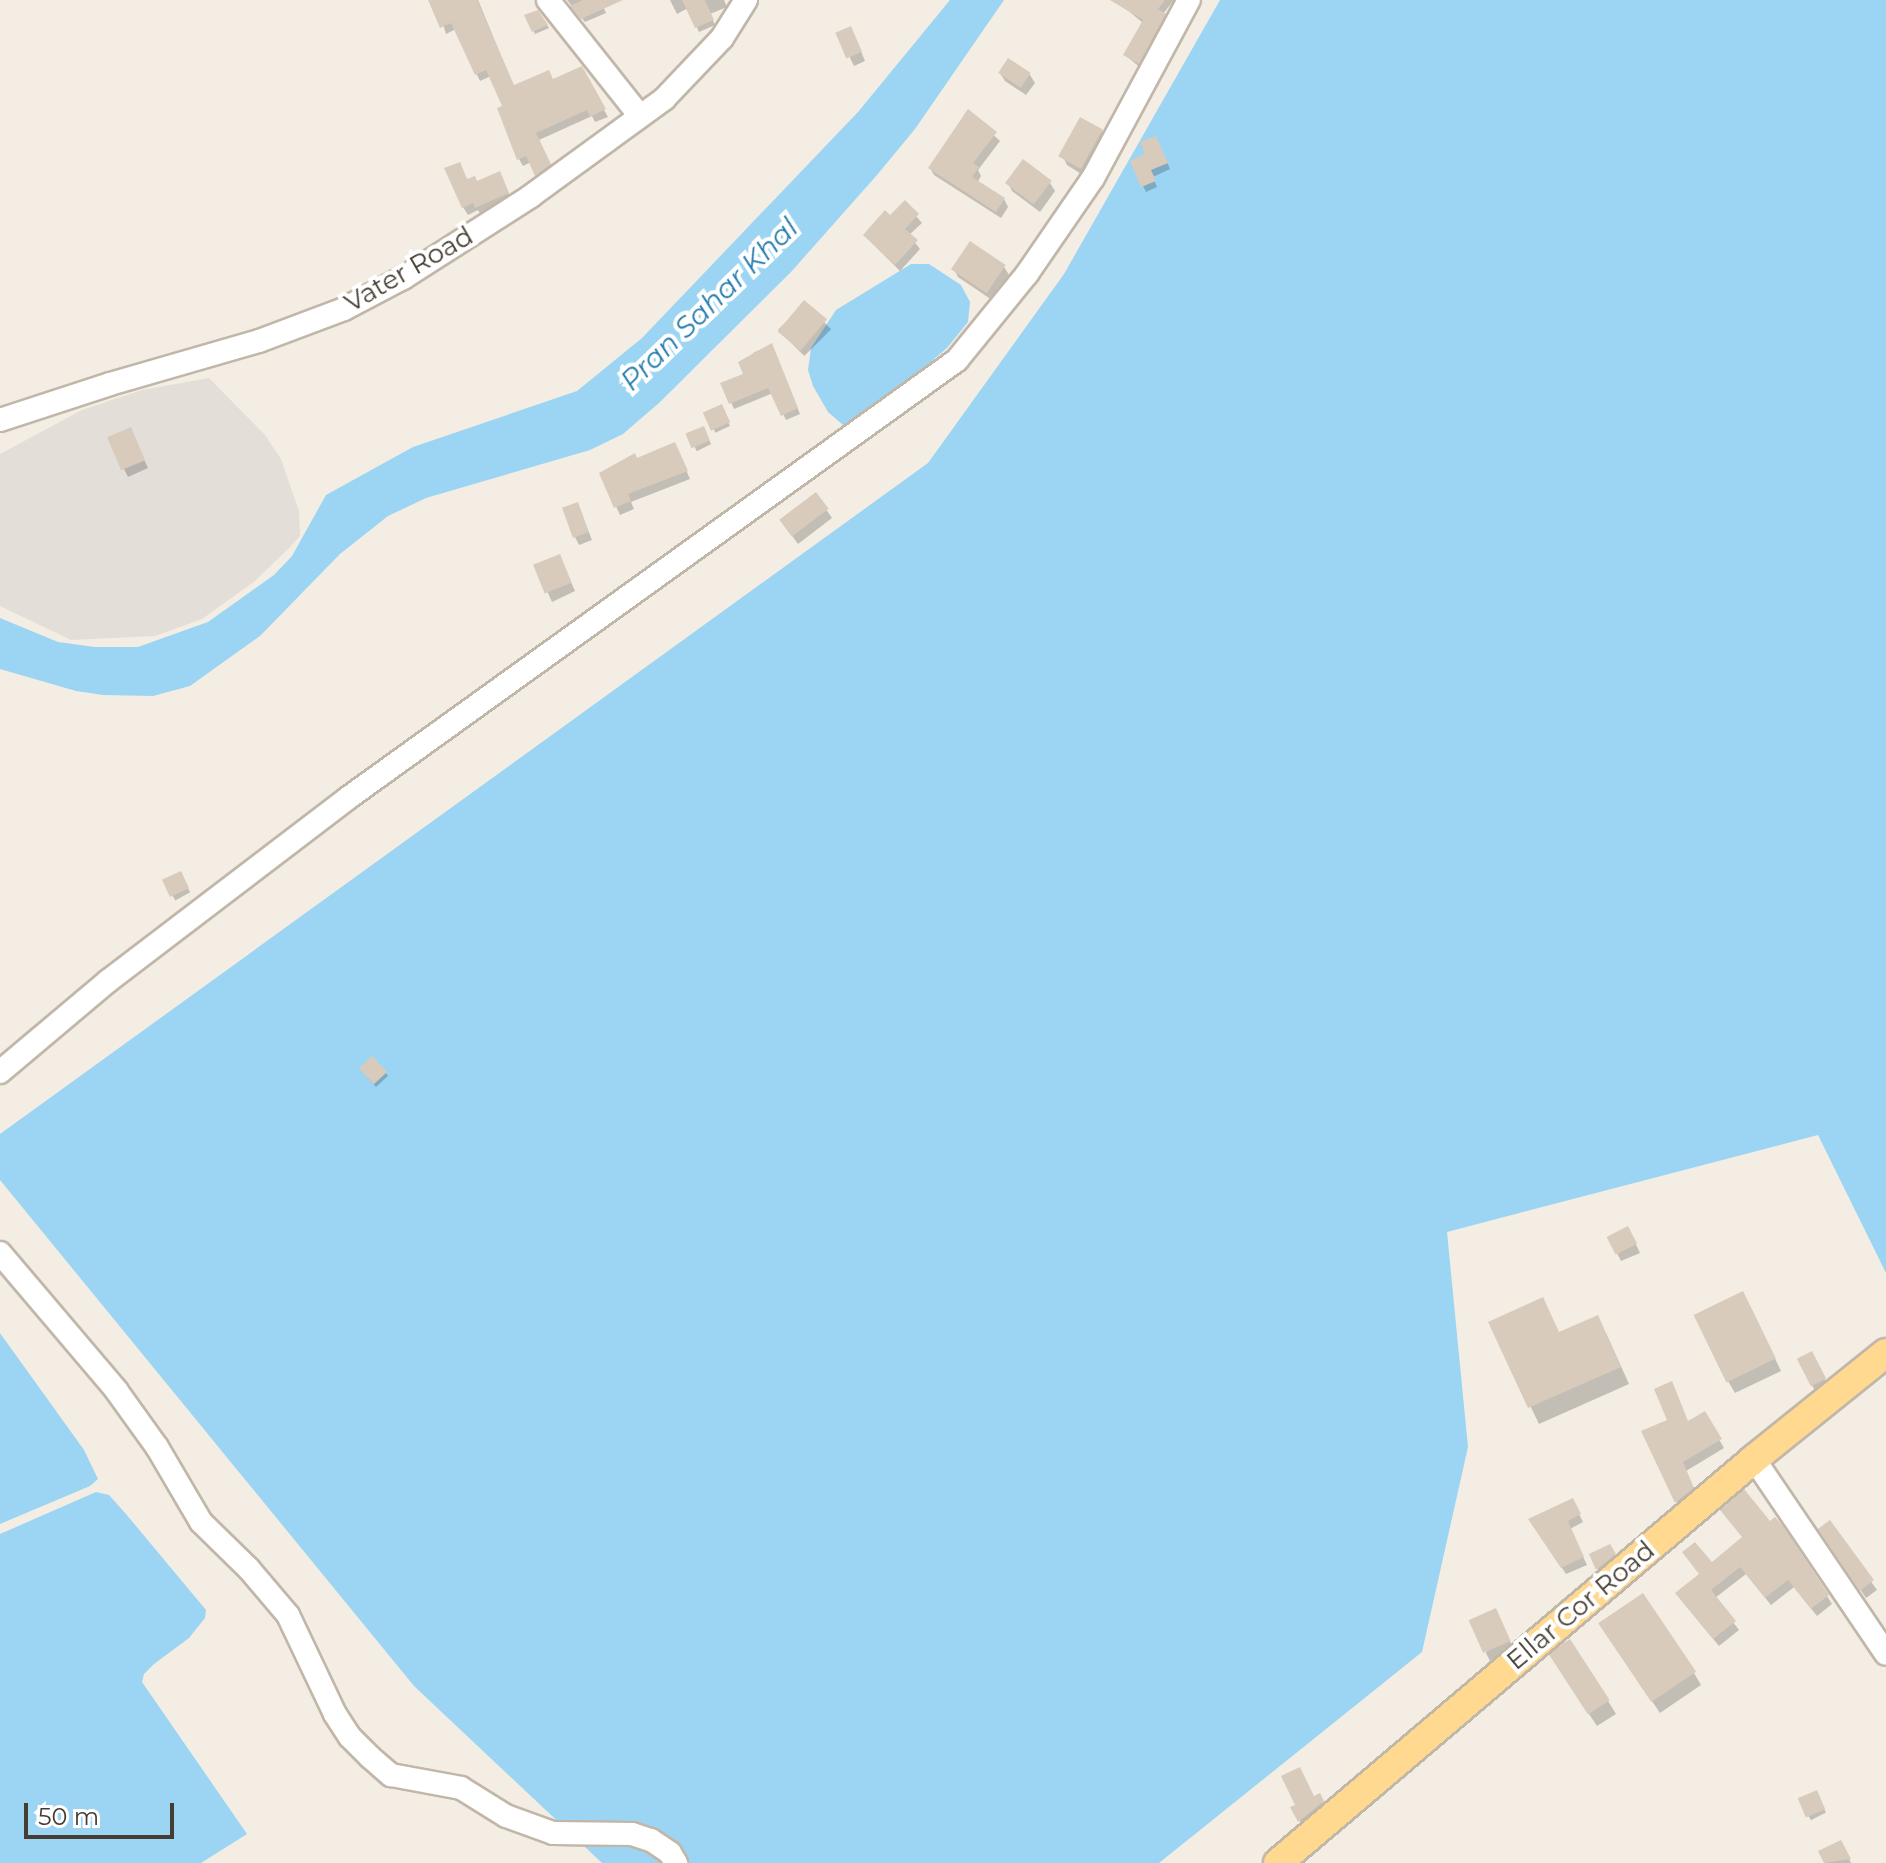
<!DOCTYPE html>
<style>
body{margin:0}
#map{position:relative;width:1886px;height:1863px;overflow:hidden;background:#f3ede3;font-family:Montserrat,sans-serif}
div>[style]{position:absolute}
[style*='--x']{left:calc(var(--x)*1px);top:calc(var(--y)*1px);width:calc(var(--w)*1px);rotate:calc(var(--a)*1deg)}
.industrial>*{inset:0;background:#e4ded9}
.water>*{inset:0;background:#9cd5f3}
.shadow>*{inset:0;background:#0003;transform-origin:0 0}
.building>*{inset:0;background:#d8cbbb;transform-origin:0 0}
.roads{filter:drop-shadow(2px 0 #c1b7a9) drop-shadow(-2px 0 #c1b7a9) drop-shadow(0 2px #c1b7a9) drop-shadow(0 -2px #c1b7a9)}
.minor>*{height:22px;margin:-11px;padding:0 11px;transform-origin:11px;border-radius:11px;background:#fff}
.major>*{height:28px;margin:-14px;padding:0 14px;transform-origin:14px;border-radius:14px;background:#ffd990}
span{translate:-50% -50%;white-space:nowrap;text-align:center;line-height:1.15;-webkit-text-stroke:8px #fff;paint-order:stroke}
.street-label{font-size:26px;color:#453d33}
.water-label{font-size:28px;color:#277cad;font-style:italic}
.scale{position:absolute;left:24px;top:1803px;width:150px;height:36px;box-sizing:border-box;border:4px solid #453d33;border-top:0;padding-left:10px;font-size:24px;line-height:28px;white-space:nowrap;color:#453d33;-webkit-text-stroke:6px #fff;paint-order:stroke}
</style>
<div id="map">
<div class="industrial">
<i style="clip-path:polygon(209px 378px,265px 435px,281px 459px,299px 511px,300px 536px,289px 548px,255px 581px,202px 619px,155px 636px,71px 640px,0 606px,0 454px,82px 410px,142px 390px)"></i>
</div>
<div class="water">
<i style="clip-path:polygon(950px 0,1004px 0,915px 129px,877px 175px,791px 272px,659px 403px,623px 434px,590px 450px,426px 498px,388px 516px,340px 554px,260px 636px,190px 686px,153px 696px,103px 695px,76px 691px,0 669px,0 618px,58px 642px,95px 647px,138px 647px,208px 622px,274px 575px,292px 556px,326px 495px,413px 447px,577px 391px,642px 338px,858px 112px)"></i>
<i style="clip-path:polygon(1220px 0,1886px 0,1886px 1273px,1818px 1135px,1447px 1232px,1468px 1447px,1422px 1652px,1159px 1863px,602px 1863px,414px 1686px,0 1180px,0 1134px,928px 463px,1064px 274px)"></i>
<i style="clip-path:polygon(911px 264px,929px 264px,961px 285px,970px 302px,968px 322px,947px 348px,883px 403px,843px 425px,828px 412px,813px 386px,808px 370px,811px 348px,836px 310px)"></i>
<i style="clip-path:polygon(0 1333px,84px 1450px,98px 1479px,90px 1486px,0 1524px)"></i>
<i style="clip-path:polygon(96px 1492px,109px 1495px,126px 1514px,206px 1610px,205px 1618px,189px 1638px,154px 1664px,144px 1674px,142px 1682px,247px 1834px,201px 1863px,0 1863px,0 1534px)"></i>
</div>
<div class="shadow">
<i style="clip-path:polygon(436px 0,478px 0,514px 87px,553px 81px,581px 69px,608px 117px,595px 122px,592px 116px,539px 140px,553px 172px,540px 181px,531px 162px,523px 166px,519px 159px,505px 107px,491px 76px,480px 81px,456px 29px,446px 34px)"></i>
<i style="clip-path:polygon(567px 0,600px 0,606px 13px,585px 22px)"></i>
<i style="clip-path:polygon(670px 0,724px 0,727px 7px,710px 14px,715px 25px,699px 32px,688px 8px,677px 14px)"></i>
<i style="clip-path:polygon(1131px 0,1174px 0,1163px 14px,1168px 22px,1142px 69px,1125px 55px,1143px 23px,1125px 8px)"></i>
<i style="clip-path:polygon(537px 12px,549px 28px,535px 34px,527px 16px)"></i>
<i style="clip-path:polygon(855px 37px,865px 61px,854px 66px,850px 58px)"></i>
<i style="clip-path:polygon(1000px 73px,1030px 75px,1035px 83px,1026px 95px,1005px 81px)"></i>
<i style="clip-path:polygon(969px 112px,1000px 141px,978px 170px,981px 176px,977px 183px,1004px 199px,1008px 207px,1001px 218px,934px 175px,930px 168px)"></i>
<i style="clip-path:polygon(1102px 131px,1106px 140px,1086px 177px,1067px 165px,1063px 157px)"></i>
<i style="clip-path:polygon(1159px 144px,1170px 169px,1153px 177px,1157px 187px,1146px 192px,1143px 186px,1148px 155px)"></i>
<i style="clip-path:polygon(467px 181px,503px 181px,512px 201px,481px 215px,478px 210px,468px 215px,463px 207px)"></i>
<i style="clip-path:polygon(1008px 183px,1050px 183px,1055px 191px,1040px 212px,1012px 191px)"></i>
<i style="clip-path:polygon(905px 203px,922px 223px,909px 235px,920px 249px,900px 271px,865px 236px)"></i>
<i style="clip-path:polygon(1004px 267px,1009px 275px,992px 300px,958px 277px,954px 269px)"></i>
<i style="left:805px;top:303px;width:37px;height:38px;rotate:45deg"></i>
<i style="clip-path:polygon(771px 345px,800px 414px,786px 420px,773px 393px,734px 409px,723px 384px,745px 375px,755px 357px,753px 353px)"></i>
<i style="left:721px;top:407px;width:21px;height:16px;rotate:65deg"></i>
<i style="left:703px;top:428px;width:18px;height:16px;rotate:63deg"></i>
<i style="clip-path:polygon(134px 438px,148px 468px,128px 477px,124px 469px)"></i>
<i style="clip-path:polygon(678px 452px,690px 479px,631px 502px,634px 509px,620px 515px,601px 474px,637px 461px)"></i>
<i style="clip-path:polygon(816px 495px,832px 518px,798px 544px,787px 529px)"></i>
<i style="clip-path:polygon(581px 513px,592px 540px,579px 545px,575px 537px)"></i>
<i style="clip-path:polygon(563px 564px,575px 591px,552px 602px,536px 566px)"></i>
<i style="left:180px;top:874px;width:21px;height:17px;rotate:61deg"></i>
<i style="clip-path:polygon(363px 1072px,386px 1073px,388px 1076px,376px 1087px)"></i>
<i style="clip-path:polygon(1632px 1236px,1640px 1253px,1621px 1261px,1609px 1237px)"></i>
<i style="clip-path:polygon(1750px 1306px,1781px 1371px,1735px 1393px,1728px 1381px)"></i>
<i style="clip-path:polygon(1490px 1323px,1559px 1334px,1606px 1333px,1629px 1384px,1539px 1424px)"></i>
<i style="clip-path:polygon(1799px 1359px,1815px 1361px,1829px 1388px,1818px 1397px)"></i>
<i style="clip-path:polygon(1704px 1414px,1724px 1448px,1686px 1471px,1697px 1496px,1681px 1510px,1644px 1432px,1670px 1421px,1688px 1423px)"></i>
<i style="clip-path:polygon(1576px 1508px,1583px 1522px,1570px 1529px,1587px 1565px,1566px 1574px,1535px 1527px)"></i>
<i style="clip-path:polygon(1829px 1523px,1877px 1590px,1866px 1598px,1825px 1537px)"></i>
<i style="clip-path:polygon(1744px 1539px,1827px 1596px,1832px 1604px,1817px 1616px,1794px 1587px,1771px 1605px,1746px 1574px,1715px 1598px,1739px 1630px,1719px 1646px,1682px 1601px,1711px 1565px)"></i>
<i style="clip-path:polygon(1609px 1547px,1619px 1563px,1602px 1577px,1591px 1555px)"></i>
<i style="clip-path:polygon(1500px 1619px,1514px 1650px,1490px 1661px,1486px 1653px)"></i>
<i style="clip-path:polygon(1608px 1636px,1694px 1673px,1701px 1685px,1660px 1713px)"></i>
<i style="clip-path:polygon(1559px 1669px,1608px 1701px,1616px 1714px,1597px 1726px)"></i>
<i style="left:1816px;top:1793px;width:22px;height:17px;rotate:63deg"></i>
<i style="clip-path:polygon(1319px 1796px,1327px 1811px,1304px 1829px,1293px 1808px)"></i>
<i style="clip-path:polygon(1845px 1850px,1851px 1863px,1826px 1863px,1821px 1852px)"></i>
</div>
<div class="building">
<i style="clip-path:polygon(428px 0,477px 0,514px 85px,549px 70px,553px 79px,582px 66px,606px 109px,590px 117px,587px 110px,536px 133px,551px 164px,535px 176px,526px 156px,517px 160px,497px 108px,502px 106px,486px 70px,475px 75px,451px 23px,440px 28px)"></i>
<i style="clip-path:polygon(583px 0,623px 0,581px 19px,570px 6px)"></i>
<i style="clip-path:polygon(682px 0,705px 0,714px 20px,695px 28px)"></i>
<i style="clip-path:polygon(1110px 0,1165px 0,1158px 9px,1166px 14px,1139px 64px,1123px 55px,1143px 20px)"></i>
<i style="clip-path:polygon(538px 10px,548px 25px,532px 32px,524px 15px)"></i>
<i style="left:851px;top:26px;width:28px;height:17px;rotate:67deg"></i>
<i style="left:1008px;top:58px;width:27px;height:18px;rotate:33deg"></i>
<i style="clip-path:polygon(968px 109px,997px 132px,973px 163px,979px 167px,972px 177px,1005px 198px,996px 212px,928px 168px)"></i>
<i style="left:1080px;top:117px;width:26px;height:45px;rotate:29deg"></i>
<i style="clip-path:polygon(1156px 136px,1168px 163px,1151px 170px,1156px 181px,1141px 187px,1130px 161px,1145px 154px,1140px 142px)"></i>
<i style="left:1023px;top:159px;width:36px;height:30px;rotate:37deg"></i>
<i style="clip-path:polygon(460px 162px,467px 179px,475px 176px,477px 181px,500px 171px,509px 193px,475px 208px,473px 203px,462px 208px,444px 168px)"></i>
<i style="clip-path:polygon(905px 200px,919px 214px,905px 229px,918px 240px,895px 265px,863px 235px,885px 210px,890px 215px)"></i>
<i style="left:970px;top:241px;width:43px;height:34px;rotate:34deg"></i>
<i style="left:804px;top:300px;width:30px;height:41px;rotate:40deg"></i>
<i style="clip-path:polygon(772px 343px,798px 408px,781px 416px,768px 388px,729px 404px,720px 383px,743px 374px,738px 362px)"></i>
<i style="left:722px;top:404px;width:20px;height:21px;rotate:66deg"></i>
<i style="left:704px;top:426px;width:16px;height:20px;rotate:68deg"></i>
<i style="left:131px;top:427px;width:36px;height:26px;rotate:67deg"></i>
<i style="clip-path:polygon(675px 442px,688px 471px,628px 494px,631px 501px,614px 508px,599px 473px,635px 453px,637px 458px)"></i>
<i style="left:816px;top:492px;width:21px;height:46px;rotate:53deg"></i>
<i style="left:578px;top:502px;width:32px;height:17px;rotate:70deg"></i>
<i style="left:560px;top:554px;width:31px;height:29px;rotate:68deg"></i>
<i style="left:181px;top:871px;width:19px;height:21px;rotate:65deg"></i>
<i style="left:372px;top:1056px;width:22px;height:18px;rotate:47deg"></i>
<i style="left:1628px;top:1226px;width:20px;height:24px;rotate:63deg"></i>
<i style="left:1743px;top:1291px;width:75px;height:55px;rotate:64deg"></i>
<i style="clip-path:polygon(1543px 1297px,1559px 1332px,1598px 1315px,1621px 1367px,1528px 1408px,1488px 1322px)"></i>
<i style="left:1812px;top:1351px;width:31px;height:17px;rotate:63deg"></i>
<i style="clip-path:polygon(1672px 1381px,1688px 1421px,1705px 1411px,1722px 1439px,1683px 1462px,1694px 1488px,1675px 1503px,1641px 1431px,1667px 1420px,1654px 1389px)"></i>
<i style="clip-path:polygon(1744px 1489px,1770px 1521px,1775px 1517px,1783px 1526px,1829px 1595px,1811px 1609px,1788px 1580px,1765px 1598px,1740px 1567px,1711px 1590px,1736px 1621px,1713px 1639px,1675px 1593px,1699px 1574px,1682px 1552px,1695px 1542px,1712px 1562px,1742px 1537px,1720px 1510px)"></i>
<i style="clip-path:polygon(1573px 1498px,1581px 1514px,1568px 1521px,1584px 1557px,1561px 1568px,1528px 1519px)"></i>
<i style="clip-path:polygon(1830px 1520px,1874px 1580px,1860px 1591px,1818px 1529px)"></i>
<i style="clip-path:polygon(1610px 1544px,1616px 1554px,1596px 1570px,1589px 1554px)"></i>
<i style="left:1643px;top:1593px;width:95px;height:54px;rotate:56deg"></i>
<i style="left:1496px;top:1608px;width:36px;height:30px;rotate:66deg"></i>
<i style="left:1570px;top:1639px;width:73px;height:26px;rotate:57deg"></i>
<i style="clip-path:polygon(1300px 1767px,1314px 1796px,1320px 1793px,1324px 1801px,1298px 1822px,1290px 1807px,1295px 1805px,1281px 1776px)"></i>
<i style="left:1817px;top:1790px;width:21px;height:21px;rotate:67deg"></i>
<i style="clip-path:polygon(1841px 1840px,1851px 1859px,1824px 1863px,1818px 1851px)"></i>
</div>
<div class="roads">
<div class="minor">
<i style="--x:548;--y:0;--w:148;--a:51.6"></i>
<i style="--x:0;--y:420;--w:116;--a:-18.1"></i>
<i style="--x:110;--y:384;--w:155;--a:-16.1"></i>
<i style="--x:259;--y:341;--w:91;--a:-20.6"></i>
<i style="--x:344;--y:309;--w:67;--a:-27.7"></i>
<i style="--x:403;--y:278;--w:152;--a:-32.6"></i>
<i style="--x:531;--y:196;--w:165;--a:-36.1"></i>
<i style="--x:664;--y:99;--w:84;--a:-46.4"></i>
<i style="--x:722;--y:38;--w:45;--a:-57.7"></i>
<i style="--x:0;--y:1072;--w:141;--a:-40.1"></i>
<i style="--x:108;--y:981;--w:302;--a:-37.3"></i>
<i style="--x:348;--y:798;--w:750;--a:-35.72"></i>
<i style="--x:957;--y:360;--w:111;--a:-50.9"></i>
<i style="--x:1027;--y:274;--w:116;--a:-55.5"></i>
<i style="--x:1093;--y:178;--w:202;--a:-61.7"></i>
<i style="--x:0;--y:1253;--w:180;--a:49.7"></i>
<i style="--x:116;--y:1390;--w:70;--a:54.3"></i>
<i style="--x:157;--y:1447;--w:87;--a:59.6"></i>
<i style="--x:201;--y:1522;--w:67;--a:44.4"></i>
<i style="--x:249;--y:1569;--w:60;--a:49.7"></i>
<i style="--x:288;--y:1615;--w:110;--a:64.6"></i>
<i style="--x:335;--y:1714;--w:27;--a:57"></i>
<i style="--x:350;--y:1737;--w:28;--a:45"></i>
<i style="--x:370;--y:1757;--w:28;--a:41"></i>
<i style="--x:391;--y:1775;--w:71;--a:10.5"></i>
<i style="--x:461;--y:1788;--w:53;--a:31.9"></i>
<i style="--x:506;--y:1816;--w:50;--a:19.9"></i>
<i style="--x:553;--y:1833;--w:79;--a:0.7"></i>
<i style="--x:632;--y:1834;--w:20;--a:18"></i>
<i style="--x:651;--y:1840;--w:23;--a:34"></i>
<i style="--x:670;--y:1853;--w:12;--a:59"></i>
<i style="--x:1754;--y:1459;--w:235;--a:55.9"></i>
</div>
<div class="major">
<i style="--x:1278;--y:1863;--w:624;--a:-40.32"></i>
<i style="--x:1754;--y:1459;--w:169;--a:-38.8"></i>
</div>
</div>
<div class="street-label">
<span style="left:409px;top:270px;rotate:-30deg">Vater Road</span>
<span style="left:1581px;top:1606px;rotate:-40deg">Ellar Cor Road</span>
</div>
<div class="water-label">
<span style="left:709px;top:304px;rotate:-44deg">Pran Sahar Khal</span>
</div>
<div class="scale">50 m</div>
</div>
